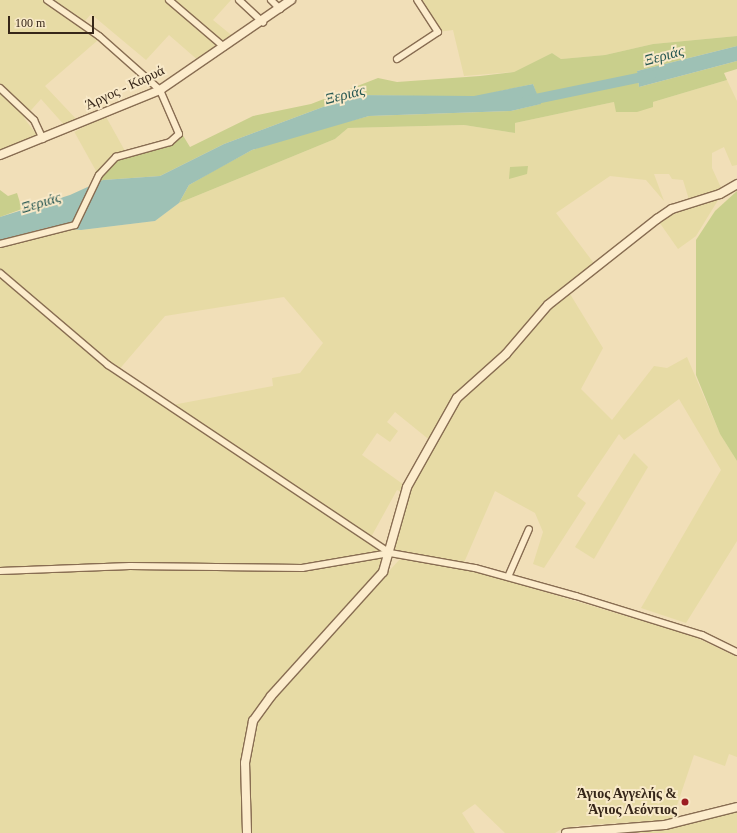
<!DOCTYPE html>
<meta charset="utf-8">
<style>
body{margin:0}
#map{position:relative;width:737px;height:833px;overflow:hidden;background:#f1dfb8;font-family:"Times New Roman",serif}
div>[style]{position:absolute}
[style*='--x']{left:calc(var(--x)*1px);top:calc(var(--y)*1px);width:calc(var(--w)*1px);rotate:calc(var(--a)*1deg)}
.farmland>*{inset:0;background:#e7dba5;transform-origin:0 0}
.green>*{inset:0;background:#c9cf8c}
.water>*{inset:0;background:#9ec1b5}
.river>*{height:10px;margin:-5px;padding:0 5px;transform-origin:5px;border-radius:5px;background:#9ec1b5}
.roads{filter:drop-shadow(1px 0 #886d52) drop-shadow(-1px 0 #886d52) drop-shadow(0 1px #886d52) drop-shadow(0 -1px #886d52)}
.street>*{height:6px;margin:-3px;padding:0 3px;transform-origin:3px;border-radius:3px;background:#fceccc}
.secondary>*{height:8px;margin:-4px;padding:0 4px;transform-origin:4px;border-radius:4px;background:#fceccc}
.dots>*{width:11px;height:11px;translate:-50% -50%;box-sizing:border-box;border:2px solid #f8e9c8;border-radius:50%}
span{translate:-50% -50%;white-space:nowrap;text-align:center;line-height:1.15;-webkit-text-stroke:4px #f8e9c8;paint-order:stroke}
.street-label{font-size:14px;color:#362619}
.poi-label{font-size:14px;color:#362619;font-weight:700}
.right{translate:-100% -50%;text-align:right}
.water-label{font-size:15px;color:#265752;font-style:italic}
.scale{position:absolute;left:8px;top:16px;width:86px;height:18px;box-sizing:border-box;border:2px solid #362619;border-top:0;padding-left:5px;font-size:12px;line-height:14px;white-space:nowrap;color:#362619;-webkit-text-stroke:3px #f8e9c8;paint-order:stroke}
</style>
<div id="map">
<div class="farmland">
<i style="clip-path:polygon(0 0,231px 0,213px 20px,235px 38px,200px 62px,169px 35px,146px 60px,91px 14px,80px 27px,98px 40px,45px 86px,79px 122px,66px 127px,41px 99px,24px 118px,40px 139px,0 153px)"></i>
<i style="clip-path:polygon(417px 0,737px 0,737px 36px,653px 44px,605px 55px,561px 59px,552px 53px,514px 72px,464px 76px,453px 30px,438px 32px)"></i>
<i style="clip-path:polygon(evenodd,727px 80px,737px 101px,737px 165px,732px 166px,724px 147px,712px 153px,712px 168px,723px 192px,696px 236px,678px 249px,657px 219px,690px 203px,683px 180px,672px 179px,669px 174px,654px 174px,664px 201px,646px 180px,610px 176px,556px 213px,596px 266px,567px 289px,603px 348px,581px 389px,612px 420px,654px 366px,667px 368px,687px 357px,720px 434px,737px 461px,737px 541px,686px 623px,641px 608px,721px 470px,679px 399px,624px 440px,619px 434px,577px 496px,586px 503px,544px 568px,533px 564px,543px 532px,535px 513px,495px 491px,463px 565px,390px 553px,388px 561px,271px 696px,248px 737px,247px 833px,0 833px,0 244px,64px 228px,81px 230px,155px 221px,179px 203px,335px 139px,348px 128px,464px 125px,515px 133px,515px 123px,614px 102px,653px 102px,727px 80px,284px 297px,323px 343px,300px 373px,272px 378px,273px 386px,167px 406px,117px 372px,165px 316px,284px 297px,727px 80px,395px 412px,432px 442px,407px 487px,362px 455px,377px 433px,390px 442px,398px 431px,387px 422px,395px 412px,727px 80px,397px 490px,404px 493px,390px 552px,370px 539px,397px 490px)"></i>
<i style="left:105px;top:115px;width:45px;height:35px;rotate:61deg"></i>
<i style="clip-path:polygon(634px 453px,648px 467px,594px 559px,575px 547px)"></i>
<i style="clip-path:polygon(400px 559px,478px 572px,693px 636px,737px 657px,737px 757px,729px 754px,725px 766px,694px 755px,672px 820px,584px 825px,563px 828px,555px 833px,505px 833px,475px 804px,462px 813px,475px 833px,249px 833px,249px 759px,258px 714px)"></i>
<i style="clip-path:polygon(737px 812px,737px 833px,623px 833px,665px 829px)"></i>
</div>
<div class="green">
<i style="clip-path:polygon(737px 36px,737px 46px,637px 71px,639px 87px,737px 61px,737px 69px,724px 73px,727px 80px,653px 102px,653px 107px,637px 112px,616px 112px,614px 102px,515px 123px,515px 133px,464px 125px,348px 128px,335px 139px,179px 203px,189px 185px,215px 170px,252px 150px,304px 133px,369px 116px,511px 111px,540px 104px,533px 84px,474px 97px,355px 95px,224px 144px,160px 176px,103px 180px,91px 187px,96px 171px,116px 157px,170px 142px,179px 129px,190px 147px,253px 116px,311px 104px,378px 78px,397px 82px,480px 76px,514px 72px,552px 53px,561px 59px,605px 55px,653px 44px)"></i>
<i style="clip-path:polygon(528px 166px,527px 174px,509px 179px,510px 167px)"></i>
<i style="clip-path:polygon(0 190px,8px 196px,17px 193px,22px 209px,0 217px)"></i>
<i style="clip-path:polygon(737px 191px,737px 461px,720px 434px,696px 375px,696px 240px,715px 211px)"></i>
</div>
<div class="water">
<i style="clip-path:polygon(737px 46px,737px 61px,639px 87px,637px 71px)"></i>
<i style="clip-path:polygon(533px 84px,541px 104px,511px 111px,369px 116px,252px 150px,189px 185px,179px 203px,155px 221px,81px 230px,50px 227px,0 240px,0 217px,70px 195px,103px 180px,160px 176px,224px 144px,355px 95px,474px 96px)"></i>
</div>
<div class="river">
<i style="--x:526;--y:101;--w:128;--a:-11.7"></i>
</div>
<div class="roads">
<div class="street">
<i style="--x:169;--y:0;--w:72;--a:40.5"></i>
<i style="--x:239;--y:0;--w:33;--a:43"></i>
<i style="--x:271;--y:0;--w:13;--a:45"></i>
<i style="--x:397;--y:59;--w:49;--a:-33.4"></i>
<i style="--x:438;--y:32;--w:38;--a:-123"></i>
<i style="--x:0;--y:88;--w:47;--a:43.3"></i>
<i style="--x:34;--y:120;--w:21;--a:65"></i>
<i style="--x:0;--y:244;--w:77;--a:-14.2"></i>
<i style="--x:75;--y:225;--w:55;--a:-64.4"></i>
<i style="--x:99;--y:175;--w:25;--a:-47"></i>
<i style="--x:116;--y:157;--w:56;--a:-15.5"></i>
<i style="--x:170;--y:142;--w:12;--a:-42"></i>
<i style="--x:179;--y:134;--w:48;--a:-113.4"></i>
<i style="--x:160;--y:90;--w:81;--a:-138.5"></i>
<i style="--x:99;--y:36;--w:63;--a:-145.3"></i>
<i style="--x:0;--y:273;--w:142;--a:40.4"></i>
<i style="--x:108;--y:365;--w:339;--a:33.7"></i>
<i style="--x:0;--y:571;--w:130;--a:-2.2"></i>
<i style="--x:130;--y:566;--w:172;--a:0.7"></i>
<i style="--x:302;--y:568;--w:89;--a:-9.7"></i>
<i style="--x:390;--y:553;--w:86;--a:10"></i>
<i style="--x:475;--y:568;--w:105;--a:15.5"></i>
<i style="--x:576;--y:596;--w:132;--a:17.2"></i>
<i style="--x:702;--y:635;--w:39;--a:26"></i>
<i style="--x:508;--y:577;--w:52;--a:-66.4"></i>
</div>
<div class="secondary">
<i style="--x:0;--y:155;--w:173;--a:-22.1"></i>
<i style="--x:160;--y:90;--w:159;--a:-34.5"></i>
<i style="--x:247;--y:833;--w:70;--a:-91.6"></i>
<i style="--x:245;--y:763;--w:43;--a:-79.2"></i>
<i style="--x:253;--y:721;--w:31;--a:-54"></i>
<i style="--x:271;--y:696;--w:167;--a:-47.9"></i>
<i style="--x:383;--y:572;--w:88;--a:-74.2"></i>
<i style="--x:407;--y:487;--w:102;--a:-60.7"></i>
<i style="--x:457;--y:398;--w:66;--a:-41.9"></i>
<i style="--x:506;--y:354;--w:65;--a:-49.4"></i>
<i style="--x:548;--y:305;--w:139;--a:-38.3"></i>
<i style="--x:657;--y:219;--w:18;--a:-34"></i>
<i style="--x:672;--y:209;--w:50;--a:-17.4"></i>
<i style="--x:720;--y:194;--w:20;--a:-30"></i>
<i style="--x:566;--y:833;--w:99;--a:-4.6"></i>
<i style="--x:665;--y:825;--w:74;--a:-14"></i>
</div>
</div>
<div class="dots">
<i style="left:685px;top:802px;background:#9c1d22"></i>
</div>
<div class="street-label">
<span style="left:125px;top:88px;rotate:-25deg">Άργος - Καρυά</span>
</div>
<div class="poi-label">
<span class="right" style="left:677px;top:802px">Άγιος Αγγελής &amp;<br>Άγιος Λεόντιος</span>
</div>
<div class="water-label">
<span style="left:664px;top:56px;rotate:-15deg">Ξεριάς</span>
<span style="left:345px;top:95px;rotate:-14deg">Ξεριάς</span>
<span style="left:41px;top:203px;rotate:-17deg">Ξεριάς</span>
</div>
<div class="scale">100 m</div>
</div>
